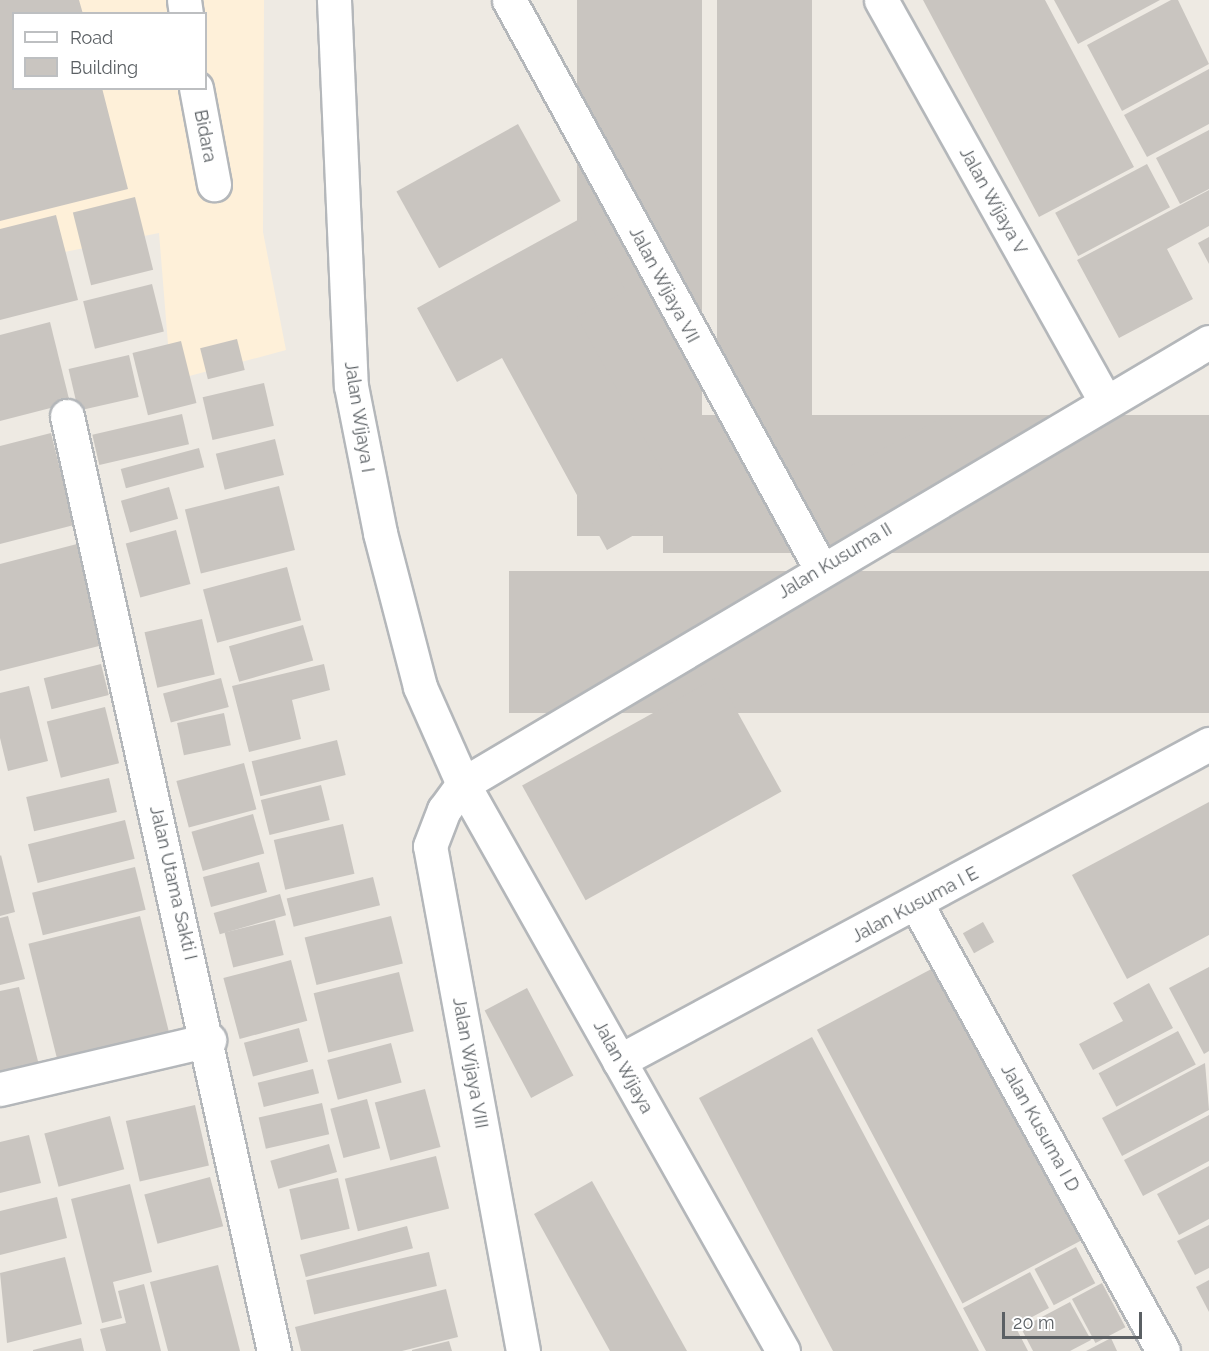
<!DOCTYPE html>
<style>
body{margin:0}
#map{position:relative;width:1209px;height:1351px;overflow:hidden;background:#eeeae3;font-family:Raleway,sans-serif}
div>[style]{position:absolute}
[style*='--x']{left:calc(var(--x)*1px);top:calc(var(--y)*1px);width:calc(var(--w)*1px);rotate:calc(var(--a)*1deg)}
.commercial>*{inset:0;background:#fef0d9}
.building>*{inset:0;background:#c9c5c0;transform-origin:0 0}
.roads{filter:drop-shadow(2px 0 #b4b7ba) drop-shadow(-2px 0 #b4b7ba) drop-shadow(0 2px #b4b7ba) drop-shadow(0 -2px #b4b7ba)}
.minor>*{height:33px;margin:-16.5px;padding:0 16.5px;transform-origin:16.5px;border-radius:16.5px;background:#fff}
span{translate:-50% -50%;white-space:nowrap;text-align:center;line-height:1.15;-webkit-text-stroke:6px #fff;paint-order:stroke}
.street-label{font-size:18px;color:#5b6064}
.legend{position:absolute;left:12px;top:12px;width:195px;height:78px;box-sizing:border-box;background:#fff;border:2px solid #bdbfc1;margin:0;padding:8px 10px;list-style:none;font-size:18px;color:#5b6064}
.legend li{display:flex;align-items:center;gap:12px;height:30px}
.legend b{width:30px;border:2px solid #bdbfc1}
.scale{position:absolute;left:1002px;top:1312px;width:140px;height:27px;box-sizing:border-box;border:3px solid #5b6064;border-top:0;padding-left:8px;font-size:18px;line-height:21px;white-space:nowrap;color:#5b6064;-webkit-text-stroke:4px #fff;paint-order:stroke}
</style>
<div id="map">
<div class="commercial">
<i style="clip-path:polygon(evenodd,0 0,264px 0,263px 232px,286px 350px,171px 381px,159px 233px,0 265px,0 0,14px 14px,206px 14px,206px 88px,14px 88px,14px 14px)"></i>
</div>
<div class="building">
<i style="clip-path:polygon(0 0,79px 0,83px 14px,14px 14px,14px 88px,102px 88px,128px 189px,0 221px)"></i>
<i style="left:577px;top:0;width:125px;height:536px"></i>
<i style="left:717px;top:0;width:95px;height:472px"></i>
<i style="clip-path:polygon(923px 0,1045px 0,1134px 167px,1039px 217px)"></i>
<i style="clip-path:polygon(1054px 0,1160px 0,1078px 44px)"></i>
<i style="clip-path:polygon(1171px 0,1178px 0,1209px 64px,1122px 111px,1087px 45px)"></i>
<i style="clip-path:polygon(1209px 69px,1209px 124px,1147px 157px,1124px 115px)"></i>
<i style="left:518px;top:124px;width:88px;height:139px;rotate:61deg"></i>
<i style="clip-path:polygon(1209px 130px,1209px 189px,1180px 204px,1156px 158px)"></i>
<i style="left:1147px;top:164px;width:49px;height:104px;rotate:62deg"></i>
<i style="clip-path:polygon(1209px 190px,1209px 226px,1167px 249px,1193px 299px,1119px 338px,1077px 260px)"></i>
<i style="left:135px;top:197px;width:75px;height:64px;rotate:76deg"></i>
<i style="clip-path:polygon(56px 215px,78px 300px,0 320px,0 229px)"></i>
<i style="clip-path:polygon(585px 216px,626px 291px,577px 317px,683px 508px,607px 550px,502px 358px,457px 382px,417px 308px)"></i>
<i style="clip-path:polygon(1209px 237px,1209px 264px,1198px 243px)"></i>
<i style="left:152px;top:284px;width:49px;height:71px;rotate:76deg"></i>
<i style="clip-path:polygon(50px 322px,70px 403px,0 421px,0 335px)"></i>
<i style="left:237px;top:339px;width:32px;height:38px;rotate:76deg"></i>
<i style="left:181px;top:341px;width:64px;height:50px;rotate:76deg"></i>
<i style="left:129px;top:355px;width:43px;height:62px;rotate:77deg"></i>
<i style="left:264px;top:383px;width:44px;height:63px;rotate:77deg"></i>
<i style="left:182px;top:414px;width:31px;height:92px;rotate:77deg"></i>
<i style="left:1209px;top:415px;width:138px;height:546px;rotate:90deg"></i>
<i style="left:945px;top:416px;width:58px;height:113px;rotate:62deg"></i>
<i style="clip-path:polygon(51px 433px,74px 525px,0 544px,0 446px)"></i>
<i style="left:275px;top:439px;width:37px;height:61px;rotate:76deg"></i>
<i style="left:199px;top:448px;width:20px;height:81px;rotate:75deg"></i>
<i style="left:279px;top:486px;width:66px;height:97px;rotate:76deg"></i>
<i style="left:169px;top:487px;width:33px;height:50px;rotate:74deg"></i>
<i style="left:176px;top:530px;width:56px;height:52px;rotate:75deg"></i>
<i style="clip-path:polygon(77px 544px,103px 645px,0 671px,0 564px)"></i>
<i style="left:287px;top:567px;width:55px;height:87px;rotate:75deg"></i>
<i style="left:1209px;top:571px;width:142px;height:700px;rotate:90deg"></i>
<i style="left:202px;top:619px;width:57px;height:59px;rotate:77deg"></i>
<i style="left:303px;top:625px;width:37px;height:77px;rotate:74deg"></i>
<i style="left:101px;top:664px;width:32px;height:59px;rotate:76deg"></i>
<i style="clip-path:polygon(324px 664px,330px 690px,292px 700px,301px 739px,249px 752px,232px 686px)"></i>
<i style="left:718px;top:677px;width:131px;height:224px;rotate:61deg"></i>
<i style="left:221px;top:678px;width:30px;height:60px;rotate:75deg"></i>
<i style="clip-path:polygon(29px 686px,48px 761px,8px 771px,0 738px,0 693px)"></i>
<i style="left:105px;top:707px;width:58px;height:60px;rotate:76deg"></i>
<i style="left:224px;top:713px;width:33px;height:48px;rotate:78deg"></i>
<i style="left:337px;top:740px;width:36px;height:88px;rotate:76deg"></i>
<i style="left:244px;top:763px;width:48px;height:70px;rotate:75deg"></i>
<i style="left:109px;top:778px;width:35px;height:85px;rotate:77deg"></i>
<i style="left:321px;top:785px;width:36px;height:62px;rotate:76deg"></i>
<i style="clip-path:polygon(1209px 802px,1209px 935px,1127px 979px,1072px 875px)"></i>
<i style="left:253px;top:814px;width:41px;height:64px;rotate:74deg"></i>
<i style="left:125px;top:820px;width:40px;height:100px;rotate:76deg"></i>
<i style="left:343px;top:824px;width:51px;height:71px;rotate:77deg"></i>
<i style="clip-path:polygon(1px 855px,15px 912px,0 916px,0 856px)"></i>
<i style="left:259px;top:862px;width:31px;height:58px;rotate:75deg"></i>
<i style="left:135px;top:867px;width:44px;height:106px;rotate:76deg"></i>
<i style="left:373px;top:877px;width:29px;height:89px;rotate:76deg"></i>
<i style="left:280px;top:894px;width:22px;height:69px;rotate:74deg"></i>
<i style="clip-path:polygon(8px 916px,25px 979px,0 985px,0 918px)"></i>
<i style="left:140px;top:916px;width:128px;height:115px;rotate:76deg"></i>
<i style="left:391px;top:916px;width:49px;height:89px;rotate:76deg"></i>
<i style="left:275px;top:920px;width:36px;height:52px;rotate:76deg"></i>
<i style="left:983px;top:922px;width:23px;height:23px;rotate:61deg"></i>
<i style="left:291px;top:960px;width:63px;height:70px;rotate:75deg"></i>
<i style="left:937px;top:966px;width:310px;height:136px;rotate:62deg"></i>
<i style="clip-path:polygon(1209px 967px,1209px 1051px,1204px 1054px,1169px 988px)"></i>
<i style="left:399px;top:972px;width:61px;height:88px;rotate:76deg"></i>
<i style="clip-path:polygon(1149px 983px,1173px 1028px,1093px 1070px,1079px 1044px,1123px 1021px,1113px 1003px)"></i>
<i style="clip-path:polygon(19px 987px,40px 1069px,0 1079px,0 991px)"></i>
<i style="left:527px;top:988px;width:99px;height:48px;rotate:62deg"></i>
<i style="left:299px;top:1028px;width:35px;height:57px;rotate:75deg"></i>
<i style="left:1178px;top:1031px;width:38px;height:90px;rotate:62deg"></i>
<i style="clip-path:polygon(812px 1037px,957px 1309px,979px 1351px,833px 1351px,699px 1098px)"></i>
<i style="left:391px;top:1043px;width:41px;height:66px;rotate:75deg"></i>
<i style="clip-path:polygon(1205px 1063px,1209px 1110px,1122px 1156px,1102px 1118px)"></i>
<i style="left:313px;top:1069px;width:25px;height:57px;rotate:76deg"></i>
<i style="left:425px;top:1089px;width:60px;height:52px;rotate:75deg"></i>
<i style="left:367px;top:1099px;width:51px;height:38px;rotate:75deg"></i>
<i style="left:322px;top:1103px;width:32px;height:65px;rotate:77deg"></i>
<i style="left:195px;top:1105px;width:62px;height:71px;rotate:77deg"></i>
<i style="clip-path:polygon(1209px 1115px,1209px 1161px,1143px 1196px,1124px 1160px)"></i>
<i style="left:110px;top:1116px;width:55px;height:68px;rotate:75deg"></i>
<i style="clip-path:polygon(29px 1135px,41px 1183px,0 1193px,0 1142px)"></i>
<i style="left:329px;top:1144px;width:29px;height:61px;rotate:74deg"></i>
<i style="left:436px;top:1156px;width:54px;height:94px;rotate:76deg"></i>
<i style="clip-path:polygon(1209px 1166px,1209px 1219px,1179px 1235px,1157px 1194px)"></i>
<i style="left:210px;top:1177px;width:51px;height:68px;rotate:75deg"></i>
<i style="left:338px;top:1178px;width:52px;height:50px;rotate:77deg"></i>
<i style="clip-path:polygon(592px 1181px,687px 1351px,610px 1351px,534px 1214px)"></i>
<i style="clip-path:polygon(130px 1184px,152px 1272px,113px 1282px,122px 1318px,102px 1323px,71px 1199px)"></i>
<i style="clip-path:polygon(57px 1197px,67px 1238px,0 1255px,0 1211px)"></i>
<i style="clip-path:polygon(1209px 1225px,1209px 1268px,1195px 1275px,1177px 1241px)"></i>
<i style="left:407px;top:1226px;width:23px;height:111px;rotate:75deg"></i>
<i style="left:1076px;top:1247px;width:41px;height:47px;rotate:62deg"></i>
<i style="left:429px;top:1252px;width:35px;height:126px;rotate:77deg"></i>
<i style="clip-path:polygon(65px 1257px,82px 1324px,7px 1343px,0 1273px)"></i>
<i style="clip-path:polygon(218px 1265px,240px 1351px,168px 1351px,150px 1282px)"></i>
<i style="clip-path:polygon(1030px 1272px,1049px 1308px,1015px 1326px,1028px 1351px,986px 1351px,963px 1308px)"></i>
<i style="clip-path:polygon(1209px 1280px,1209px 1312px,1196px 1287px)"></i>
<i style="left:1102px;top:1283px;width:50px;height:34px;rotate:62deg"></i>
<i style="clip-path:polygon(144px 1284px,161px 1351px,106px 1351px,100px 1329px,126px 1323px,118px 1291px)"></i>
<i style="clip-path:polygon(446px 1289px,458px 1337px,402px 1351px,301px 1351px,295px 1327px)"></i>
<i style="clip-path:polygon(1070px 1302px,1091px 1340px,1070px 1351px,1033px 1351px,1021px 1328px)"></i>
<i style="clip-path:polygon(81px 1338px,84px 1351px,33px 1351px,33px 1350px)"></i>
<i style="clip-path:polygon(1111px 1338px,1117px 1351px,1086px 1351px)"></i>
<i style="clip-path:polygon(449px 1341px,452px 1351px,412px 1351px,412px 1350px)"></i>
</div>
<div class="roads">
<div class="minor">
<i style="--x:184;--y:0;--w:14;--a:82"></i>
<i style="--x:334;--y:0;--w:386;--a:87.5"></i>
<i style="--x:351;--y:386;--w:150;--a:78.8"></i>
<i style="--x:380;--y:533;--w:159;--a:75.4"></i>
<i style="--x:420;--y:687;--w:106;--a:66.1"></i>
<i style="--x:463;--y:784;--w:651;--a:60.56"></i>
<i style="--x:509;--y:0;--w:649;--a:61.26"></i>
<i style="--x:881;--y:0;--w:461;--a:60.8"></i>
<i style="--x:196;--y:88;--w:98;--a:79.4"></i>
<i style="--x:67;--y:416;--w:958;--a:77.52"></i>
<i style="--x:917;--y:905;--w:509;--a:61.12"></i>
<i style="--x:619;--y:1061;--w:670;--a:-28.25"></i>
<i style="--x:0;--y:1089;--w:215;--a:-13.2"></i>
<i style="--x:523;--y:1351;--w:513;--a:-100.43"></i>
<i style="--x:430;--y:846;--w:39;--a:-69"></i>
<i style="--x:444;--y:810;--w:32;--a:-54"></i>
<i style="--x:463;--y:784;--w:867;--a:-30.65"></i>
</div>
</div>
<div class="street-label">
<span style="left:205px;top:136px;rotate:79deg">Bidara</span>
<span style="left:993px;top:201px;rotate:61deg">Jalan Wijaya V</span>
<span style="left:664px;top:285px;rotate:62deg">Jalan Wijaya VII</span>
<span style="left:359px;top:417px;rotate:81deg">Jalan Wijaya I</span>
<span style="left:835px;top:561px;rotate:-31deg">Jalan Kusuma II</span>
<span style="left:173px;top:883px;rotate:77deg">Jalan Utama Sakti I</span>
<span style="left:915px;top:905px;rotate:-28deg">Jalan Kusuma I E</span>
<span style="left:470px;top:1063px;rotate:80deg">Jalan Wijaya VIII</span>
<span style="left:623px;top:1067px;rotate:61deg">Jalan Wijaya</span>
<span style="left:1040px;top:1128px;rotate:61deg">Jalan Kusuma I D</span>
</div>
<ul class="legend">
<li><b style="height:8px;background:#fff"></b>Road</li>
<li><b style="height:16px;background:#c9c5c0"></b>Building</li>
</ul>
<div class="scale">20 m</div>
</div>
